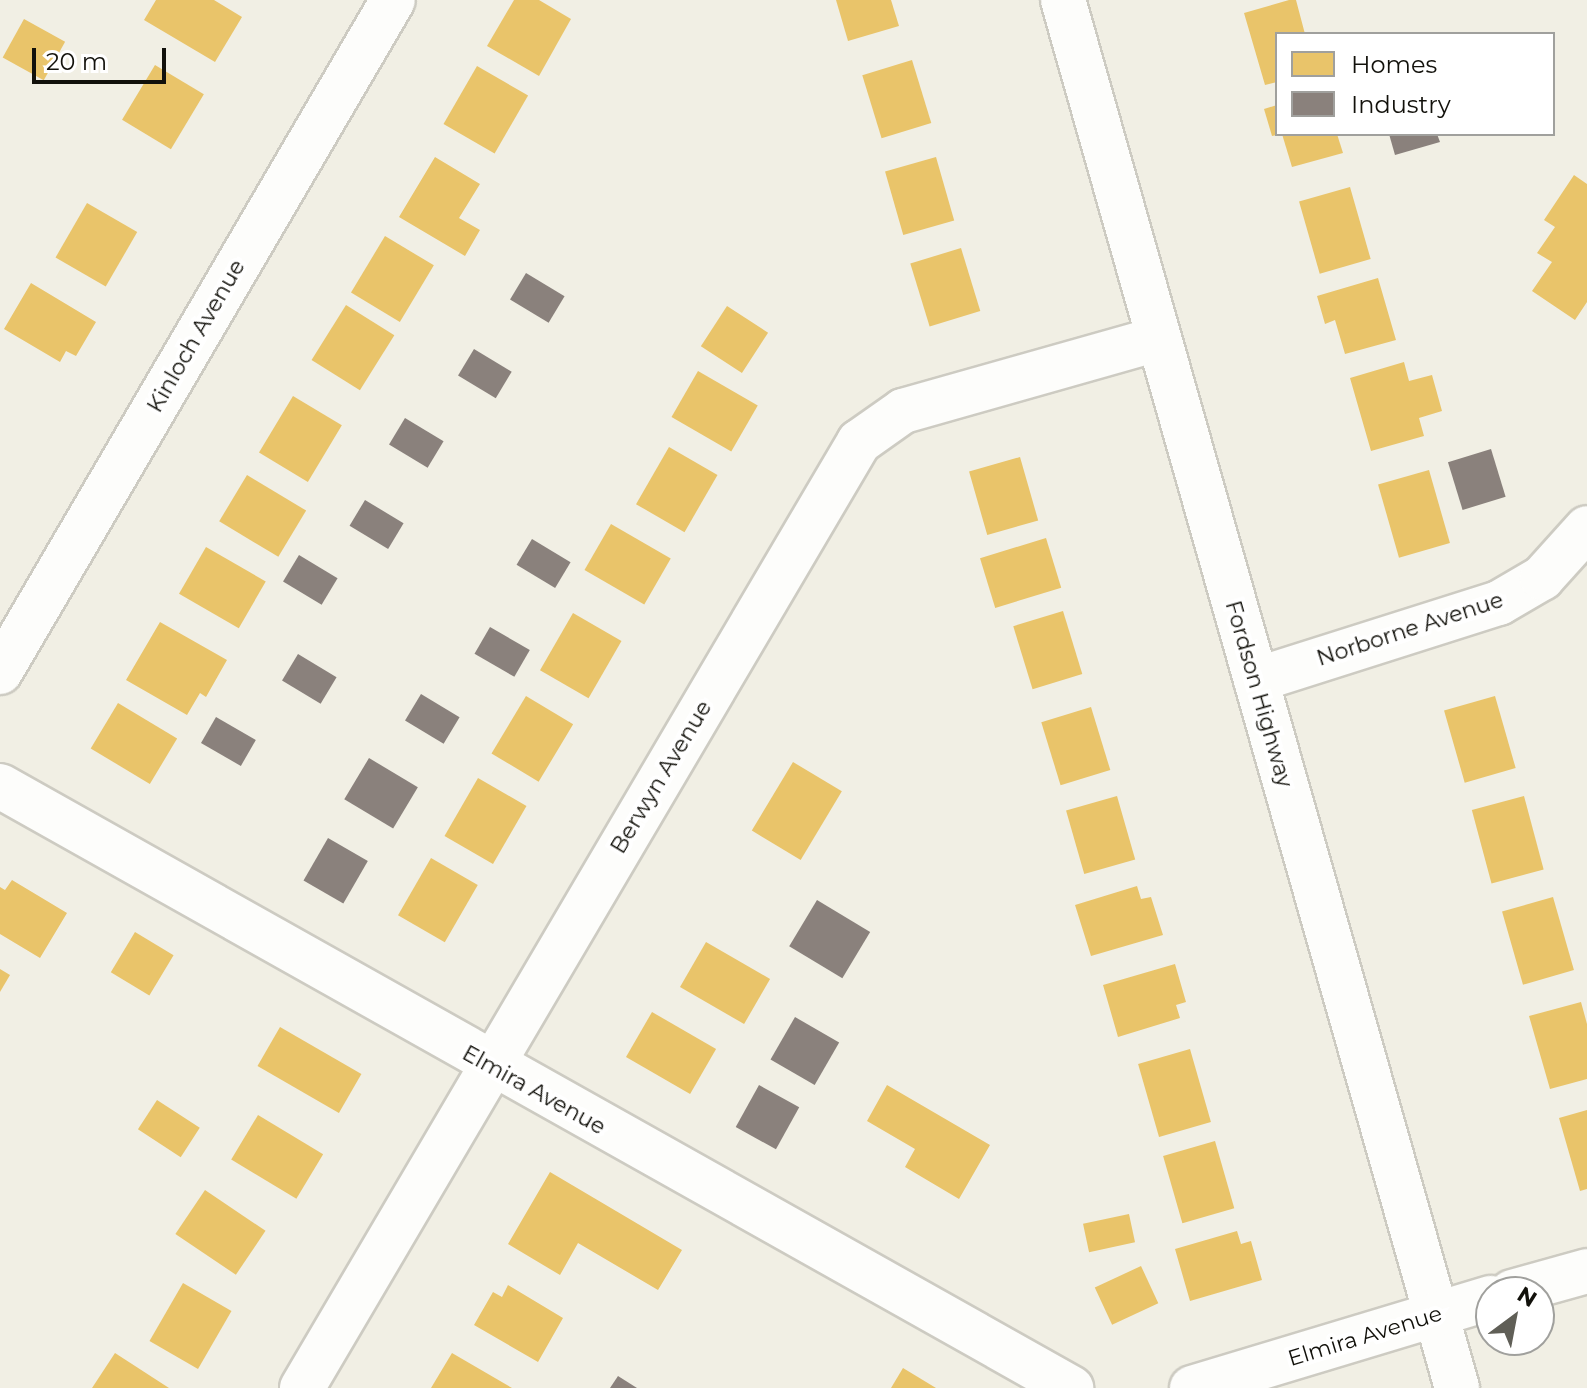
<!DOCTYPE html>
<style>
body{margin:0}
#map{position:relative;width:1587px;height:1388px;overflow:hidden;background:#f1efe4;font-family:Montserrat,sans-serif}
div>[style]{position:absolute}
[style*='--x']{left:calc(var(--x)*1px);top:calc(var(--y)*1px);width:calc(var(--w)*1px);rotate:calc(var(--a)*1deg)}
.homes>*{inset:0;background:#e9c46a;transform-origin:0 0}
.industry>*{inset:0;background:#8a817c;transform-origin:0 0}
.roads{filter:drop-shadow(2px 0 #cdcbc2) drop-shadow(-2px 0 #cdcbc2) drop-shadow(0 2px #cdcbc2) drop-shadow(0 -2px #cdcbc2)}
.minor>*{height:44px;margin:-22px;padding:0 22px;transform-origin:22px;border-radius:22px;background:#fdfdfb}
span{translate:-50% -50%;white-space:nowrap;text-align:center;line-height:1.15;-webkit-text-stroke:8px #fff;paint-order:stroke}
.street-label{font-size:22px;color:#12110b}
.legend{position:absolute;left:1275px;top:32px;width:280px;height:104px;box-sizing:border-box;background:#fff;border:2px solid #a0a09d;margin:0;padding:10px 14px;list-style:none;font-size:24px;color:#12110b}
.legend li{display:flex;align-items:center;gap:16px;height:40px}
.legend b{width:40px;border:2px solid #a0a09d}
.north{position:absolute;left:1475px;top:1276px;width:80px;height:80px;box-sizing:border-box;background:#fff;border:2px solid #a0a09d;border-radius:50%;rotate:32deg;font-size:22px;font-weight:700;line-height:32px;text-align:center;color:#12110b}
.north::after{content:'';display:block;margin:auto;width:28px;height:36px;background:#605f57;clip-path:polygon(50% 0,100% 100%,50% 72%,0 100%)}
.scale{position:absolute;left:32px;top:48px;width:134px;height:36px;box-sizing:border-box;border:4px solid #12110b;border-top:0;padding-left:10px;font-size:24px;line-height:28px;white-space:nowrap;color:#12110b;-webkit-text-stroke:6px #fff;paint-order:stroke}
</style>
<div id="map">
<div class="homes">
<i style="clip-path:polygon(156px 0,214px 0,242px 17px,215px 62px,144px 20px)"></i>
<i style="clip-path:polygon(514px 0,539px 0,571px 19px,539px 76px,487px 46px)"></i>
<i style="clip-path:polygon(836px 0,891px 0,899px 26px,848px 41px)"></i>
<i style="clip-path:polygon(1289px 0,1296px 0,1305px 34px,1277px 34px,1277px 82px,1265px 85px,1244px 13px)"></i>
<i style="left:24px;top:19px;width:47px;height:44px;rotate:29deg"></i>
<i style="left:912px;top:60px;width:66px;height:52px;rotate:73deg"></i>
<i style="left:155px;top:65px;width:57px;height:64px;rotate:31deg"></i>
<i style="left:477px;top:66px;width:59px;height:67px;rotate:30deg"></i>
<i style="clip-path:polygon(1277px 105px,1277px 135px,1272px 136px,1264px 109px)"></i>
<i style="clip-path:polygon(1282px 134px,1337px 134px,1343px 153px,1292px 167px)"></i>
<i style="clip-path:polygon(435px 157px,480px 184px,459px 218px,480px 230px,465px 256px,399px 217px)"></i>
<i style="left:936px;top:157px;width:66px;height:53px;rotate:74deg"></i>
<i style="clip-path:polygon(1574px 175px,1587px 184px,1587px 302px,1575px 320px,1532px 291px,1552px 262px,1537px 253px,1555px 227px,1544px 220px)"></i>
<i style="left:1350px;top:187px;width:75px;height:53px;rotate:74deg"></i>
<i style="left:87px;top:203px;width:58px;height:63px;rotate:30deg"></i>
<i style="left:385px;top:236px;width:57px;height:66px;rotate:31deg"></i>
<i style="left:961px;top:248px;width:66px;height:53px;rotate:73deg"></i>
<i style="clip-path:polygon(1378px 278px,1396px 340px,1345px 354px,1335px 320px,1325px 324px,1317px 296px)"></i>
<i style="clip-path:polygon(31px 283px,96px 322px,76px 356px,66px 351px,60px 362px,4px 329px)"></i>
<i style="left:346px;top:305px;width:57px;height:65px;rotate:32deg"></i>
<i style="left:727px;top:306px;width:49px;height:48px;rotate:33deg"></i>
<i style="clip-path:polygon(1404px 362px,1409px 381px,1432px 375px,1442px 411px,1419px 418px,1424px 436px,1371px 451px,1350px 378px)"></i>
<i style="left:698px;top:371px;width:69px;height:53px;rotate:30deg"></i>
<i style="left:293px;top:396px;width:57px;height:66px;rotate:31deg"></i>
<i style="left:669px;top:447px;width:56px;height:66px;rotate:30deg"></i>
<i style="left:1020px;top:457px;width:66px;height:53px;rotate:74deg"></i>
<i style="left:1429px;top:470px;width:76px;height:53px;rotate:74deg"></i>
<i style="left:247px;top:475px;width:69px;height:54px;rotate:31deg"></i>
<i style="left:611px;top:524px;width:69px;height:53px;rotate:30deg"></i>
<i style="left:1046px;top:538px;width:52px;height:69px;rotate:73deg"></i>
<i style="left:206px;top:547px;width:69px;height:54px;rotate:30deg"></i>
<i style="left:1063px;top:611px;width:66px;height:52px;rotate:73deg"></i>
<i style="left:573px;top:613px;width:56px;height:66px;rotate:30deg"></i>
<i style="clip-path:polygon(160px 622px,227px 660px,206px 697px,200px 693px,187px 715px,126px 680px)"></i>
<i style="left:526px;top:696px;width:55px;height:67px;rotate:31deg"></i>
<i style="left:1495px;top:696px;width:75px;height:53px;rotate:74deg"></i>
<i style="left:118px;top:703px;width:69px;height:53px;rotate:31deg"></i>
<i style="left:1091px;top:707px;width:66px;height:52px;rotate:73deg"></i>
<i style="left:793px;top:762px;width:57px;height:80px;rotate:31deg"></i>
<i style="left:478px;top:778px;width:56px;height:67px;rotate:30deg"></i>
<i style="left:1117px;top:796px;width:66px;height:53px;rotate:74deg"></i>
<i style="left:1524px;top:796px;width:76px;height:54px;rotate:75deg"></i>
<i style="left:431px;top:858px;width:54px;height:66px;rotate:30deg"></i>
<i style="clip-path:polygon(12px 880px,67px 913px,40px 958px,0 934px,0 887px,5px 890px)"></i>
<i style="clip-path:polygon(1137px 886px,1141px 899px,1151px 897px,1163px 935px,1091px 956px,1075px 905px)"></i>
<i style="left:1553px;top:897px;width:76px;height:53px;rotate:74deg"></i>
<i style="left:135px;top:932px;width:45px;height:47px;rotate:31deg"></i>
<i style="left:706px;top:942px;width:74px;height:52px;rotate:30deg"></i>
<i style="clip-path:polygon(1175px 964px,1186px 1002px,1176px 1005px,1180px 1018px,1118px 1037px,1103px 985px)"></i>
<i style="clip-path:polygon(0 969px,10px 975px,0 992px)"></i>
<i style="clip-path:polygon(1581px 1002px,1587px 1024px,1587px 1079px,1550px 1089px,1529px 1016px)"></i>
<i style="left:652px;top:1012px;width:74px;height:52px;rotate:30deg"></i>
<i style="left:280px;top:1027px;width:94px;height:45px;rotate:30deg"></i>
<i style="left:1190px;top:1049px;width:76px;height:54px;rotate:74deg"></i>
<i style="clip-path:polygon(887px 1085px,990px 1145px,959px 1199px,905px 1167px,915px 1149px,867px 1121px)"></i>
<i style="left:157px;top:1100px;width:51px;height:35px;rotate:33deg"></i>
<i style="clip-path:polygon(1587px 1110px,1587px 1189px,1580px 1191px,1559px 1118px)"></i>
<i style="left:258px;top:1115px;width:76px;height:52px;rotate:31deg"></i>
<i style="left:1215px;top:1141px;width:70px;height:54px;rotate:74deg"></i>
<i style="clip-path:polygon(550px 1172px,682px 1250px,658px 1290px,578px 1243px,560px 1275px,508px 1244px)"></i>
<i style="left:205px;top:1190px;width:73px;height:53px;rotate:34deg"></i>
<i style="left:1129px;top:1214px;width:29px;height:47px;rotate:78deg"></i>
<i style="clip-path:polygon(1237px 1231px,1241px 1244px,1251px 1241px,1262px 1280px,1190px 1301px,1175px 1249px)"></i>
<i style="left:1141px;top:1266px;width:41px;height:51px;rotate:65deg"></i>
<i style="left:183px;top:1283px;width:56px;height:67px;rotate:30deg"></i>
<i style="clip-path:polygon(508px 1285px,563px 1318px,538px 1362px,474px 1325px,493px 1292px,502px 1297px)"></i>
<i style="clip-path:polygon(115px 1353px,169px 1388px,92px 1388px)"></i>
<i style="clip-path:polygon(452px 1353px,512px 1388px,431px 1388px)"></i>
<i style="clip-path:polygon(903px 1368px,936px 1388px,891px 1388px)"></i>
</div>
<div class="industry">
<i style="clip-path:polygon(1389px 134px,1437px 134px,1440px 142px,1395px 155px)"></i>
<i style="left:526px;top:273px;width:45px;height:31px;rotate:31deg"></i>
<i style="left:474px;top:349px;width:44px;height:31px;rotate:31deg"></i>
<i style="left:405px;top:418px;width:45px;height:31px;rotate:31deg"></i>
<i style="left:1491px;top:449px;width:50px;height:45px;rotate:73deg"></i>
<i style="left:365px;top:500px;width:45px;height:30px;rotate:31deg"></i>
<i style="left:532px;top:539px;width:45px;height:30px;rotate:31deg"></i>
<i style="left:299px;top:555px;width:45px;height:31px;rotate:31deg"></i>
<i style="left:490px;top:627px;width:46px;height:31px;rotate:30deg"></i>
<i style="left:298px;top:654px;width:45px;height:31px;rotate:31deg"></i>
<i style="left:421px;top:694px;width:45px;height:31px;rotate:31deg"></i>
<i style="left:216px;top:717px;width:46px;height:30px;rotate:30deg"></i>
<i style="left:369px;top:758px;width:57px;height:48px;rotate:31deg"></i>
<i style="left:328px;top:838px;width:46px;height:49px;rotate:30deg"></i>
<i style="left:817px;top:900px;width:62px;height:54px;rotate:31deg"></i>
<i style="left:795px;top:1017px;width:51px;height:49px;rotate:30deg"></i>
<i style="left:759px;top:1085px;width:46px;height:48px;rotate:29deg"></i>
<i style="clip-path:polygon(618px 1376px,637px 1388px,610px 1388px)"></i>
</div>
<div class="roads">
<div class="minor">
<i style="--x:1063;--y:0;--w:1443;--a:74.15"></i>
<i style="--x:0;--y:672;--w:778;--a:-59.68"></i>
<i style="--x:1256;--y:680;--w:255;--a:-17.6"></i>
<i style="--x:1499;--y:603;--w:50;--a:-30.2"></i>
<i style="--x:1542;--y:578;--w:67;--a:-48"></i>
<i style="--x:0;--y:786;--w:1229;--a:29.34"></i>
<i style="--x:1512;--y:1292;--w:78;--a:-15.6"></i>
<i style="--x:302;--y:1388;--w:1098;--a:-59.51"></i>
<i style="--x:859;--y:442;--w:54;--a:-35.2"></i>
<i style="--x:903;--y:411;--w:265;--a:-15.8"></i>
<i style="--x:1192;--y:1388;--w:312;--a:-16.8"></i>
</div>
</div>
<div class="street-label">
<span style="left:196px;top:336px;rotate:-60deg">Kinloch Avenue</span>
<span style="left:1410px;top:629px;rotate:-18deg">Norborne Avenue</span>
<span style="left:1259px;top:694px;rotate:74deg">Fordson Highway</span>
<span style="left:661px;top:777px;rotate:-59deg">Berwyn Avenue</span>
<span style="left:534px;top:1090px;rotate:29deg">Elmira Avenue</span>
<span style="left:1365px;top:1336px;rotate:-17deg">Elmira Avenue</span>
</div>
<ul class="legend">
<li><b style="height:22px;background:#e9c46a"></b>Homes</li>
<li><b style="height:22px;background:#8a817c"></b>Industry</li>
</ul>
<div class="north">N</div>
<div class="scale">20 m</div>
</div>
